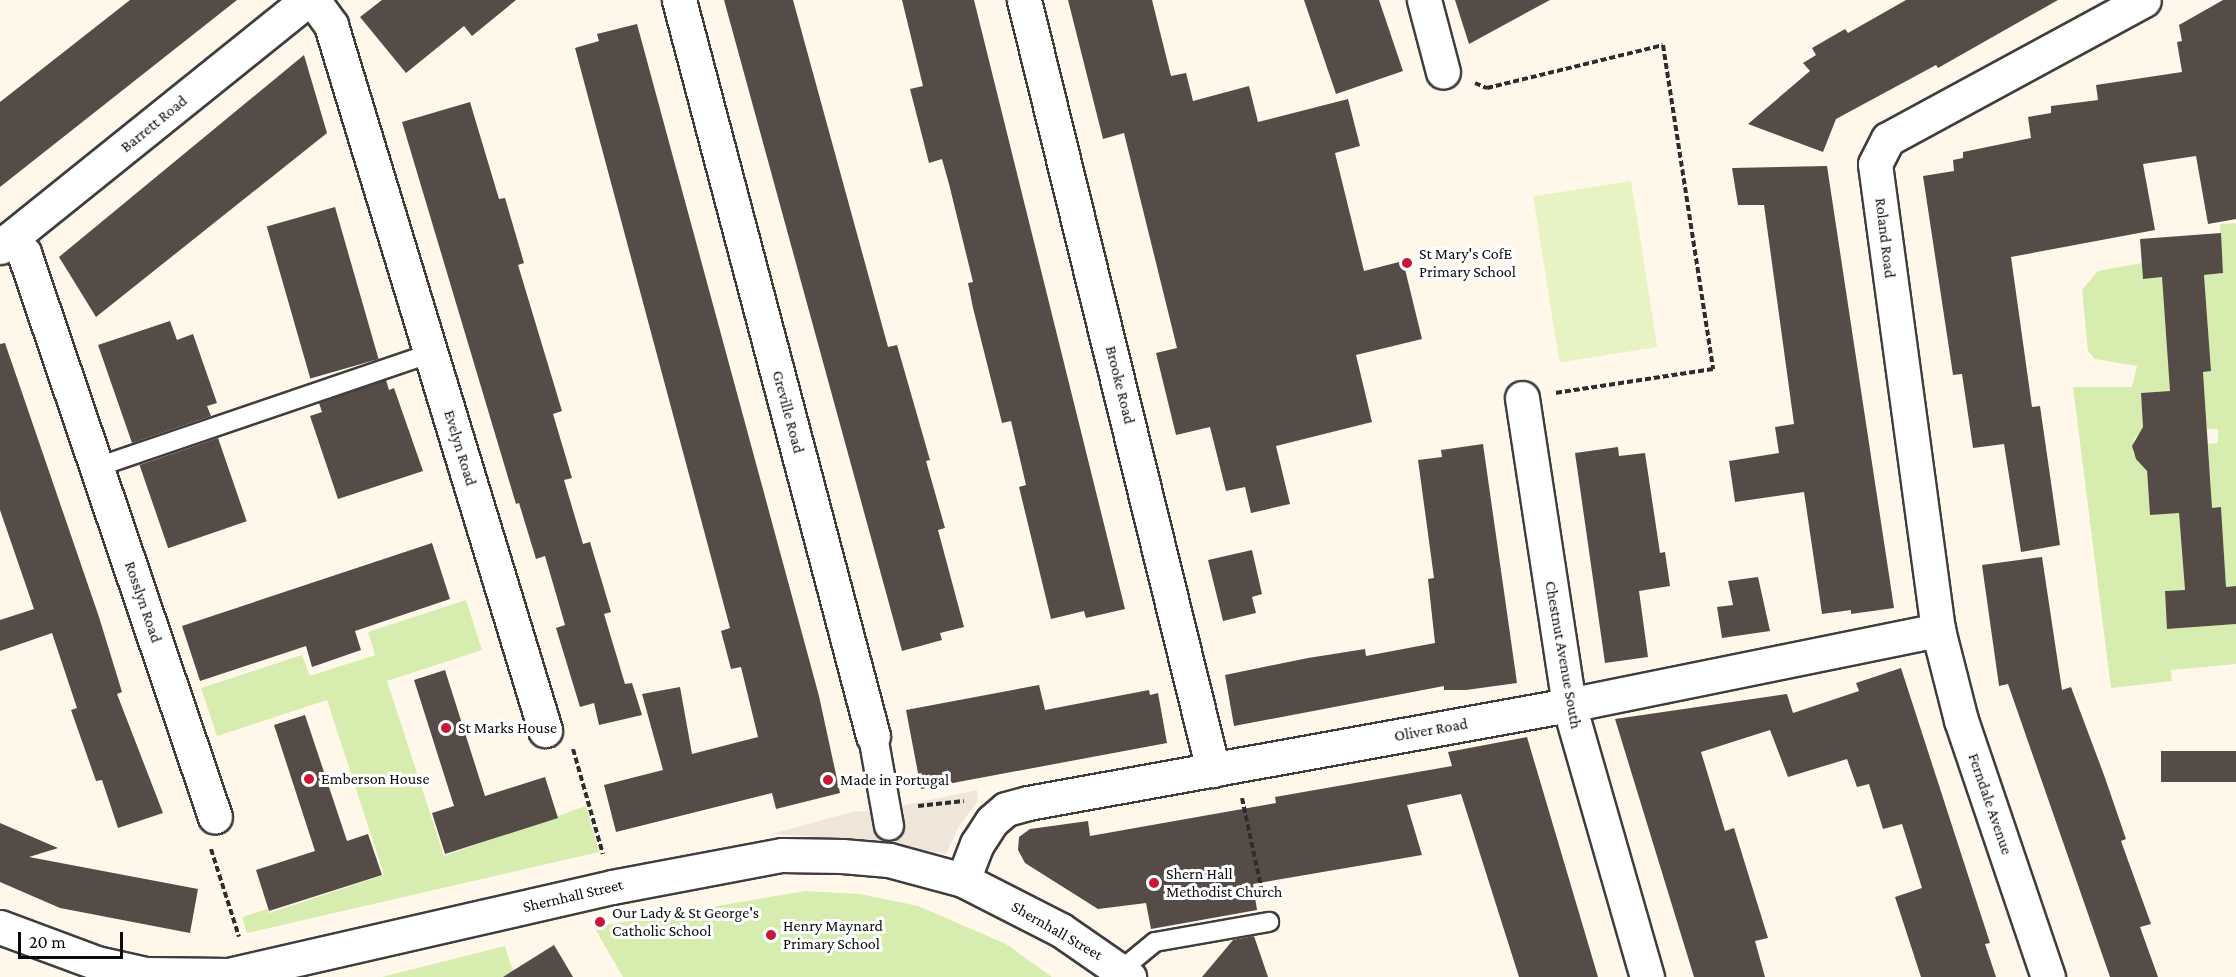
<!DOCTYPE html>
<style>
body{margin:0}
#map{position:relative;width:2236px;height:977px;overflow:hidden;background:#fff8ea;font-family:"Crimson Pro",serif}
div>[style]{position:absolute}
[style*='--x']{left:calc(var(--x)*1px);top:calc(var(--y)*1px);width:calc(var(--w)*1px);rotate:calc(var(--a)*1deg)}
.green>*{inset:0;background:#d7edb0}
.pitch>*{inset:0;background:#e8f3c3;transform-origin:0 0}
.plaza>*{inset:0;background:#efe6d9}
.building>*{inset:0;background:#554b47;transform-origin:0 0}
.path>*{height:4px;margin-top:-2px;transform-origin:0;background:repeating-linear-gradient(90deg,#2d2d2d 0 6px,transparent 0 9px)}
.roads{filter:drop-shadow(2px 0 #3e3e3e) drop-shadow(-2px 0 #3e3e3e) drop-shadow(0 2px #3e3e3e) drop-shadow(0 -2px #3e3e3e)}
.service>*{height:18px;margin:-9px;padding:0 9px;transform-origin:9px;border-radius:9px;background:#fff}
.pedestrian>*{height:28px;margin:-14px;padding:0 14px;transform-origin:14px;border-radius:14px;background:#fff}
.minor>*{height:33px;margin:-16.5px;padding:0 16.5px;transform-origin:16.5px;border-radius:16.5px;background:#fff}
.tertiary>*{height:33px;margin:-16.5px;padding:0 16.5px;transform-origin:16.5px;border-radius:16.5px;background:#fff}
.dots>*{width:16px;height:16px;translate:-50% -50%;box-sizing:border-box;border:3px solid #fff;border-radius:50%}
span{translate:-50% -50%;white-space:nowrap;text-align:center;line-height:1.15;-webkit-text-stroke:6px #fff;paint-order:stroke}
.street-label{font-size:16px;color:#0b0b0b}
.poi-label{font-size:16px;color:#0b0b0b}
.left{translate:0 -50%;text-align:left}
.scale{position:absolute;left:18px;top:932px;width:105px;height:27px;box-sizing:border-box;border:3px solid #0b0b0b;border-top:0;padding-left:8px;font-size:18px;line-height:21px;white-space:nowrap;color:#0b0b0b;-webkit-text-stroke:4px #fff;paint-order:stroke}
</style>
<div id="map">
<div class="green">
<i style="clip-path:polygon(evenodd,2236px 223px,2236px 586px,2226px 587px,2221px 508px,2179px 511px,2185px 590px,2165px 591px,2168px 629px,2236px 624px,2236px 664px,2171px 670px,2172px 681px,2111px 688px,2073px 387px,2132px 387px,2137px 366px,2095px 359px,2088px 351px,2082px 290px,2098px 271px,2142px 263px,2143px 279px,2162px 277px,2169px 374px,2211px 371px,2204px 275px,2223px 273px,2220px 224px,2236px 223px,2204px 389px,2207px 429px,2218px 429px,2218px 443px,2208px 444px,2211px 490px,2170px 493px,2172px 513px,2150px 515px,2146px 466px,2133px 453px,2134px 439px,2144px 431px,2141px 393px,2204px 389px)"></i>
<i style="clip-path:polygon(466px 600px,482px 650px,387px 681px,444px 856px,586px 806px,599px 852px,247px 933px,242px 917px,267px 909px,269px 913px,384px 875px,327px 700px,217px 736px,201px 688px,302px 655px,310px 676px,375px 655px,368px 632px)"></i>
<i style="clip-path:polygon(805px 891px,860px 894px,918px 906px,1006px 944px,1052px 977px,623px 977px,594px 927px)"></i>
<i style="clip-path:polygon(505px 946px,513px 971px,503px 977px,382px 977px)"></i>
</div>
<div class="pitch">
<i style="left:1631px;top:181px;width:168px;height:99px;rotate:81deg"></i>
</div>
<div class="plaza">
<i style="clip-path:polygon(977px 790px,978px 801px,959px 826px,946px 854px,869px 840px,771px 834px,852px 812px,887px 809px)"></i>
</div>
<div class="building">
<i style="clip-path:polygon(130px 0,237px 0,0 187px,0 102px)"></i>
<i style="clip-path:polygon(382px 0,516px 0,472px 36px,464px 26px,406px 73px,360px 17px)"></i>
<i style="clip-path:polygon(724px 0,793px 0,888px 347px,897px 345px,930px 460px,926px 461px,945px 528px,938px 530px,964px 627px,940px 633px,942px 640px,902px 651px)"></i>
<i style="clip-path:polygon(902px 0,974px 0,1125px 609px,1086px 618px,1084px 611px,1051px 619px,1019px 487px,1026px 485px,1011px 421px,1002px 423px,973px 308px,968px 283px,973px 282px,949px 184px,942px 159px,929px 163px,910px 89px,923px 86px)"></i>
<i style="clip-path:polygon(1068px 0,1152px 0,1171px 76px,1186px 73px,1193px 101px,1249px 86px,1258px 122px,1348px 99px,1360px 146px,1335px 153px,1364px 271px,1403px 261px,1422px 339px,1356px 355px,1372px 422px,1276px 446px,1290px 504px,1251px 513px,1245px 487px,1226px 491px,1210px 427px,1176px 435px,1156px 353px,1177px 348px,1124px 133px,1103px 139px)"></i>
<i style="clip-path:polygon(1304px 0,1379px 0,1403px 71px,1336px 94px)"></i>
<i style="clip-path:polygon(1455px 0,1550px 0,1469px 44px)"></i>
<i style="clip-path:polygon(1906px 0,2058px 0,1938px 68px,1936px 65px,1836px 119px,1823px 152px,1748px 124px,1810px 71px,1803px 63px,1816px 55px,1812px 48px,1845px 29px,1848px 33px)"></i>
<i style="clip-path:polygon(2223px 0,2236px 0,2236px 219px,2208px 224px,2196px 156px,2143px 164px,2155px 230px,2011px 257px,2032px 407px,2040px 406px,2060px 545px,2021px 552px,2004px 444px,1973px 448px,1962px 374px,1953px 375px,1923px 176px,1954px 171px,1953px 160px,1963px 158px,1963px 152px,2031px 138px,2028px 117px,2051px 113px,2051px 106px,2098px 100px,2096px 85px,2182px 72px,2177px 42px,2182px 41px,2179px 25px)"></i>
<i style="clip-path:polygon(637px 24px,819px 696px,840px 793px,776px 809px,772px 793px,616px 832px,604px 785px,663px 770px,642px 694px,680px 687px,692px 754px,758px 737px,741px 667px,731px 669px,721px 631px,730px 628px,575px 48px,599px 41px,597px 34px)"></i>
<i style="clip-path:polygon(304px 55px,327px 133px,96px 317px,59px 257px)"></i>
<i style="clip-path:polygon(470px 102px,499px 199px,505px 198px,524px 263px,518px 265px,562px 411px,553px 414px,572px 478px,564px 480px,583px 544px,590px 542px,611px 612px,604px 614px,625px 684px,632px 683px,642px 715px,599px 725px,594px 703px,580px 707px,556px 628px,565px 625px,545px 556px,536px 559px,519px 503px,516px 504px,402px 122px)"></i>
<i style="clip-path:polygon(1827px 166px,1894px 608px,1851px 614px,1851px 610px,1822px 614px,1804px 492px,1735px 502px,1729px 461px,1779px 453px,1775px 427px,1794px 424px,1764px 205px,1738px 205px,1732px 168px)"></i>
<i style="left:335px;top:207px;width:158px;height:71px;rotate:74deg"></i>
<i style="clip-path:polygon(2221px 233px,2223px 273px,2204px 275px,2211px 371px,2203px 372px,2212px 508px,2221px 507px,2226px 587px,2236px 586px,2236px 624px,2167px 629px,2165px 591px,2185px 590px,2179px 513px,2150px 515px,2147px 471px,2136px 459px,2132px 446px,2143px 427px,2141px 393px,2170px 391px,2162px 277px,2143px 279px,2140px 239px)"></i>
<i style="clip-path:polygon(170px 321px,177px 340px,193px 334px,217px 403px,207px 406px,211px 416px,132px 443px,98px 345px)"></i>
<i style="clip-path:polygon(5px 343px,99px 617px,122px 692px,117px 694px,163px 813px,118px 828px,102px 780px,96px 781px,71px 710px,77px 708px,52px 633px,0 651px,0 620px,34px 609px,0 510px,0 344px)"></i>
<i style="clip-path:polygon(386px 380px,389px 390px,394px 388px,423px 471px,338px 499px,310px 416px,322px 412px,319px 403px)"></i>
<i style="left:218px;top:438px;width:88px;height:83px;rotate:71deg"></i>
<i style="clip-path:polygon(1483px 444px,1517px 683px,1466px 690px,1444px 690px,1444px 686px,1234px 726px,1225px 675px,1308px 658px,1365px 649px,1366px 656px,1435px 643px,1428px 579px,1434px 578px,1418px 460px,1442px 457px,1441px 450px)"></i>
<i style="clip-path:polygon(1618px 447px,1619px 456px,1645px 453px,1660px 553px,1665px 552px,1670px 586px,1639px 591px,1648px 657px,1605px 663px,1575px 453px)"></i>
<i style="clip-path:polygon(432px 543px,450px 599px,355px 631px,361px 650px,312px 667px,306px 646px,200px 681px,182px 626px)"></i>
<i style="clip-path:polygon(1252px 550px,1262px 594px,1252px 597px,1256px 613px,1223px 621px,1208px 560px)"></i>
<i style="clip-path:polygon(2042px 557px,2062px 690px,2071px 687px,2104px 775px,2126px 839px,2121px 841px,2151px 924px,2140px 927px,2158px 977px,2110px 977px,2008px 684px,1999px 686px,1982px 565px)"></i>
<i style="clip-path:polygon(1758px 577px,1770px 631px,1722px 638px,1717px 607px,1733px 605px,1728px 581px)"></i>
<i style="clip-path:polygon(1901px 668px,1990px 943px,1985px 944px,1996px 977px,1921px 977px,1895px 897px,1922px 888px,1902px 824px,1883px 829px,1869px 784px,1857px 787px,1847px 759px,1788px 777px,1770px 730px,1701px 752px,1725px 831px,1734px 828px,1768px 938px,1755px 941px,1765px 977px,1694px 977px,1615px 719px,1787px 694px,1793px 713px,1859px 691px,1856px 683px)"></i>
<i style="clip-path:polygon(445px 670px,485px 796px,545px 777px,558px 818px,445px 854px,432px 813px,454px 806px,414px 680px)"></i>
<i style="clip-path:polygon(1039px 685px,1045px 710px,1149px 690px,1150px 695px,1158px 693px,1167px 743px,921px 789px,906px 710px)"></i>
<i style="clip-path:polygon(305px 715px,347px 841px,368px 834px,382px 875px,269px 911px,256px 870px,315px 851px,274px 725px)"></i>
<i style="clip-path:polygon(1527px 737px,1598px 977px,1519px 977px,1461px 794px,1407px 805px,1422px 855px,1253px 884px,1257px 910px,1151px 929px,1146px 903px,1098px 909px,1025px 863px,1018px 850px,1019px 837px,1030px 829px,1088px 821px,1090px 836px,1276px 803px,1275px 797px,1452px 766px,1448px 752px)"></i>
<i style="left:2236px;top:751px;width:31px;height:75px;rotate:90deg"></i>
<i style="clip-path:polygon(0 823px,58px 848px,29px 857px,198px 889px,190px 933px,60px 908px,0 882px)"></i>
<i style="clip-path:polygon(1254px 936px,1268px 977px,1202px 977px,1233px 940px)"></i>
<i style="clip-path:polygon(554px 945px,573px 977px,503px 977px)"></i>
</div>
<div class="path">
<i style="--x:1475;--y:83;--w:13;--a:23"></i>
<i style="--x:1487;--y:88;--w:181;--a:-13.7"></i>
<i style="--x:1663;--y:45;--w:328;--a:81.2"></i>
<i style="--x:1713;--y:369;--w:160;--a:171.4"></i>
<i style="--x:573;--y:749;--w:109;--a:74.1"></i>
<i style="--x:1242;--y:798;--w:100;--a:77.9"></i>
<i style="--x:918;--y:806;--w:46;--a:-6.2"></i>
<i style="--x:211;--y:849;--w:92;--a:72.3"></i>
</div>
<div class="roads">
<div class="service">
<i style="--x:97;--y:467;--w:353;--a:-18.8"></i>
<i style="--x:1121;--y:970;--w:44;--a:-39.5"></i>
<i style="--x:1155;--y:942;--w:116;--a:-10"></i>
</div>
<div class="pedestrian">
<i style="--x:873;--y:736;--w:91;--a:79.9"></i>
</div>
<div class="minor">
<i style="--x:313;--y:0;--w:31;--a:54"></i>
<i style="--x:331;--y:25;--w:737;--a:73.11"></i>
<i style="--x:679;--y:0;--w:761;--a:75.23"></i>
<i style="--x:1024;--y:0;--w:793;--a:76.21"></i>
<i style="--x:1424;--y:0;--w:74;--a:75.2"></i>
<i style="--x:10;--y:239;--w:20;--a:45"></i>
<i style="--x:24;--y:253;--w:595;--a:71.29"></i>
<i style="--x:0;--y:247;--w:394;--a:-38.8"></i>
<i style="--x:1522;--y:398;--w:311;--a:81.3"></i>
<i style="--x:1569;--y:705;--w:283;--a:74"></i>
<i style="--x:963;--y:880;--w:39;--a:-69"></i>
<i style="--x:977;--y:844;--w:27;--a:-57"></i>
<i style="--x:992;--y:821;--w:18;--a:-41"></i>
<i style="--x:1006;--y:809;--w:23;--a:-15"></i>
<i style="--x:1028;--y:803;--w:550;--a:-10.27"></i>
<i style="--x:1569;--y:705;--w:377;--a:-11.5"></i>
<i style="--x:2048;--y:977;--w:271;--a:-108.7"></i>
<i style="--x:1961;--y:720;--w:93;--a:-104.3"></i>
<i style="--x:1938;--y:630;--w:470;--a:-97.7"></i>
<i style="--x:1875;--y:164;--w:28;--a:-63"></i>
<i style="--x:1888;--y:139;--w:291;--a:-28.5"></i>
</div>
<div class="tertiary">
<i style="--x:0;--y:927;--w:103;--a:20.4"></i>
<i style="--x:97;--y:963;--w:49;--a:12.9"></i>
<i style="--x:145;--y:974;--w:83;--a:0.7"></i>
<i style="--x:228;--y:975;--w:394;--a:-12.9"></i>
<i style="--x:612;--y:887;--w:173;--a:-10.7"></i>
<i style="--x:782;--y:855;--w:60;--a:1"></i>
<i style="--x:842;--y:856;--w:47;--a:4.9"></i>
<i style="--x:889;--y:860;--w:77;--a:15.1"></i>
<i style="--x:963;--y:880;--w:110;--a:27"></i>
<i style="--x:1061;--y:930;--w:83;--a:34.7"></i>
</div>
</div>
<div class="dots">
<i style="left:1407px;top:263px;background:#c71835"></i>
<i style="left:446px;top:728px;background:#c71835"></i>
<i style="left:309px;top:779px;background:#c71835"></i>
<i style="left:828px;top:780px;background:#c71835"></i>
<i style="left:1154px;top:883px;background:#c71835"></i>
<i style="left:600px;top:922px;background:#c71835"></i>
<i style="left:771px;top:935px;background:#c71835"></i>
</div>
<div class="street-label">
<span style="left:154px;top:124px;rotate:-39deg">Barrett Road</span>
<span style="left:1885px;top:238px;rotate:83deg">Roland Road</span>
<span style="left:1120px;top:385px;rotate:76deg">Brooke Road</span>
<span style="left:788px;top:412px;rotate:75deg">Greville Road</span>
<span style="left:460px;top:448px;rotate:73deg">Evelyn Road</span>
<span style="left:143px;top:602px;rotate:71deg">Rosslyn Road</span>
<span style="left:1563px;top:655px;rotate:80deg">Chestnut Avenue South</span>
<span style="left:1431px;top:730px;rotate:-10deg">Oliver Road</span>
<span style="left:1990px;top:804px;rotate:71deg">Ferndale Avenue</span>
<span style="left:573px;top:896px;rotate:-13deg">Shernhall Street</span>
<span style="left:1057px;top:931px;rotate:30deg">Shernhall Street</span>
</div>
<div class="poi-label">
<span class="left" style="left:1419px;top:263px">St Mary's CofE<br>Primary School</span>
<span class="left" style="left:458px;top:728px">St Marks House</span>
<span class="left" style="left:321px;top:779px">Emberson House</span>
<span class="left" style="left:840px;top:780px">Made in Portugal</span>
<span class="left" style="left:1166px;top:883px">Shern Hall<br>Methodist Church</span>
<span class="left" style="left:612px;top:922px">Our Lady &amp; St George's<br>Catholic School</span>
<span class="left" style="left:783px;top:935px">Henry Maynard<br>Primary School</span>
</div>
<div class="scale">20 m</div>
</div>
